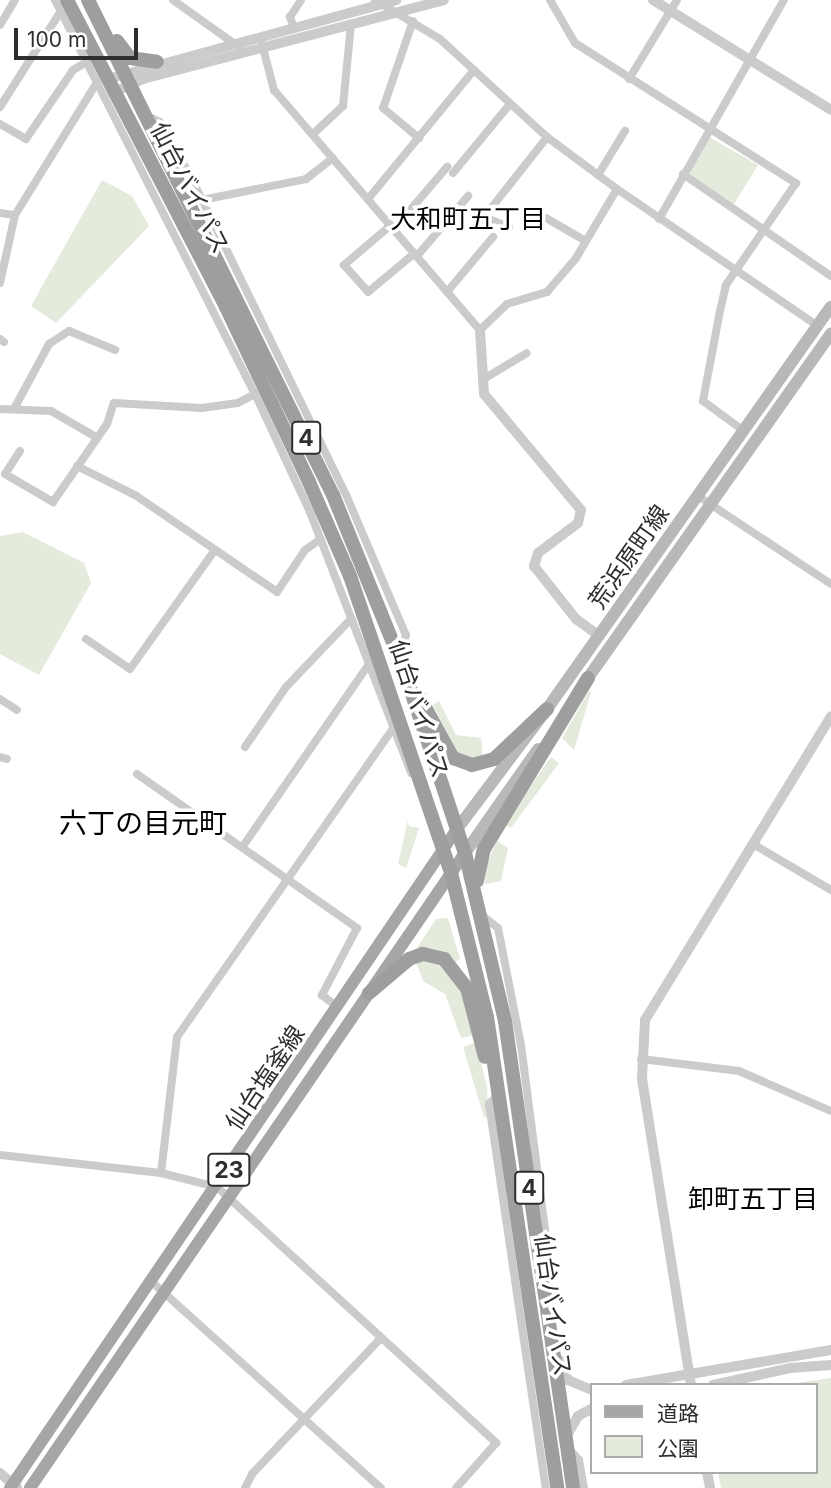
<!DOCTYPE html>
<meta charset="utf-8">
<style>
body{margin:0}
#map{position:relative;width:831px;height:1488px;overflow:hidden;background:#fff;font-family:Inter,"Noto Sans JP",sans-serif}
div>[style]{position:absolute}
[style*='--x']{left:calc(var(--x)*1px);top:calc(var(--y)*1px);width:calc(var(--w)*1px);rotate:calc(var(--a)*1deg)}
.green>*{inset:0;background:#e4eadc}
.minor>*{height:8px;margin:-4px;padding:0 4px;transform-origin:4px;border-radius:4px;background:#cbcbcb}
.tertiary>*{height:10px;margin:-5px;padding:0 5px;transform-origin:5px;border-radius:5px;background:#cbcbcb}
.secondary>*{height:12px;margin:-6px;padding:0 6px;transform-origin:6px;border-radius:6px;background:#b8b8b8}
.primary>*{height:12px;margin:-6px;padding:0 6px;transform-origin:6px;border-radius:6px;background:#a6a6a6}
.trunk>*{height:14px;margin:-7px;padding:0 7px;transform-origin:7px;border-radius:7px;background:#9e9e9e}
span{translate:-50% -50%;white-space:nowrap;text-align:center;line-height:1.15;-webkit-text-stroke:7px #fff;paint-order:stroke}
.shield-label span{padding:2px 5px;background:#fff;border:2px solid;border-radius:5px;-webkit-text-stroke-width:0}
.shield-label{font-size:23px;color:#2e2e2e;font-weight:700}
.street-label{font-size:24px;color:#2e2e2e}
.neighbourhood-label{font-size:26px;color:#000}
.quarter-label{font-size:28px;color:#000}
.legend{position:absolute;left:590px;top:1383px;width:228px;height:91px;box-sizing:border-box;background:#fff;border:2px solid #ababab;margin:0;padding:9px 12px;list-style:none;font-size:21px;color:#2e2e2e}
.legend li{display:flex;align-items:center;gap:14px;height:35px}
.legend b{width:35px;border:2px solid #ababab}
.scale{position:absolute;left:14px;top:28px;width:124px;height:32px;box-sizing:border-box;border:4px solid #2e2e2e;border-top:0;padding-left:9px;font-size:21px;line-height:24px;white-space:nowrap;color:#2e2e2e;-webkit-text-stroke:5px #fff;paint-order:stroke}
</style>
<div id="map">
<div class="green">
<i style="clip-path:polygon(709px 137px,758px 165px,734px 204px,691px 175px,689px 169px)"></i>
<i style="clip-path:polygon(102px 180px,132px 196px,149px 226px,56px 323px,31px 306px)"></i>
<i style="clip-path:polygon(23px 532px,84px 563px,91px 583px,39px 675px,0 654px,0 536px)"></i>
<i style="clip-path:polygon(589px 691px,591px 692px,574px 750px,562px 738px)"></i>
<i style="clip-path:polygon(439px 701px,456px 735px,481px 738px,483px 758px,460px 757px,433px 705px)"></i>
<i style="clip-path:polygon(551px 757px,559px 763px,511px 828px,504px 824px)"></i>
<i style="clip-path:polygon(408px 820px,409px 826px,419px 828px,406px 868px,398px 864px)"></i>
<i style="clip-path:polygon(497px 841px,508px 848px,501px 881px,485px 884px,487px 864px)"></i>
<i style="clip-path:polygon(448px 918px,460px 959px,455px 962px,417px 948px,436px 919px)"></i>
<i style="clip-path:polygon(423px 960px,442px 964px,462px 990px,475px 1035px,461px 1038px,445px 994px,423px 981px,416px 962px)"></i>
<i style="clip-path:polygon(476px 1042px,487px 1087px,488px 1117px,484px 1117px,463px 1047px)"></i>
<i style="clip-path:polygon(831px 1378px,831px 1488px,721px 1488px,718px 1472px,815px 1472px,815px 1385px,781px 1385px)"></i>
</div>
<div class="minor">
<i style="--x:55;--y:0;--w:442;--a:63.1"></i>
<i style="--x:255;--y:394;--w:130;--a:65"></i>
<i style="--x:310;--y:512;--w:280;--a:68.8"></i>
<i style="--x:173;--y:0;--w:81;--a:35.5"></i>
<i style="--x:375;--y:0;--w:76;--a:31"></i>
<i style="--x:440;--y:39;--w:145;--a:42.5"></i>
<i style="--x:547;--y:137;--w:87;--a:36.6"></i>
<i style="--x:617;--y:189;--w:243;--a:34.3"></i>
<i style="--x:550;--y:0;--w:50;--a:59.8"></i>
<i style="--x:575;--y:43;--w:262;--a:32.4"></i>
<i style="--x:796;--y:183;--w:124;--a:124.5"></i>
<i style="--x:726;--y:285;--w:32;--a:103"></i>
<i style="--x:719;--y:316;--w:86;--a:100.7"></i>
<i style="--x:703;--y:401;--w:51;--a:36.2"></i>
<i style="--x:413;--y:21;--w:92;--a:109"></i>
<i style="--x:383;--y:108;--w:47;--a:39.8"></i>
<i style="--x:0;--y:25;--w:29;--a:-59"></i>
<i style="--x:294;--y:28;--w:12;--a:-110"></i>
<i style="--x:290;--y:17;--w:20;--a:-57"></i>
<i style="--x:262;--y:44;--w:48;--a:75.4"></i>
<i style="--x:274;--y:90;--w:316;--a:49.4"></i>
<i style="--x:480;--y:330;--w:37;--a:-44"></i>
<i style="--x:507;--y:304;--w:42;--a:-16.7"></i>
<i style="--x:547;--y:292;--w:45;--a:-49.5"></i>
<i style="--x:576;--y:258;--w:80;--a:-59.3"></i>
<i style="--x:629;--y:79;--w:92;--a:-58.7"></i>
<i style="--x:0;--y:107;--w:114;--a:-57.6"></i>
<i style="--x:147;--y:116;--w:14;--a:25"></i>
<i style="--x:160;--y:122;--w:63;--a:60.6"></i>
<i style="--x:191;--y:177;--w:356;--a:64"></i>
<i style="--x:347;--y:497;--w:150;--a:66.9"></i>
<i style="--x:406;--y:635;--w:22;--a:108"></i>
<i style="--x:0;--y:124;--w:30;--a:30"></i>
<i style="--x:26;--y:139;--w:83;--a:-55.7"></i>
<i style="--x:73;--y:70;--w:16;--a:-30"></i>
<i style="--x:313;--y:134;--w:41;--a:-43"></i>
<i style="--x:343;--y:106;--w:81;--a:-84.4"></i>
<i style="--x:453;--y:173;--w:89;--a:-50.4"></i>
<i style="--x:683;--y:174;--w:180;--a:34.6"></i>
<i style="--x:598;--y:175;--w:52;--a:-58.5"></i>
<i style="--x:368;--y:199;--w:167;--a:-50.6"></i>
<i style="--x:202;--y:200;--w:106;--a:-11.4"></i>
<i style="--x:306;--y:179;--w:34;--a:-38"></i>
<i style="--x:0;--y:213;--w:15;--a:8"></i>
<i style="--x:484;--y:217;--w:27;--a:22"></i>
<i style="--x:546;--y:218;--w:46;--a:29.9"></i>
<i style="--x:659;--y:219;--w:252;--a:-60.3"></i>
<i style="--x:481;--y:221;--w:107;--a:-51.8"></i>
<i style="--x:391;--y:225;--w:62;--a:139.6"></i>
<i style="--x:344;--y:265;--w:36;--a:48"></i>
<i style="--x:368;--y:292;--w:61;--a:-39.7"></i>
<i style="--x:394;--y:229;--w:82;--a:-49.5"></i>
<i style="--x:417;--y:256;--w:79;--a:-49.6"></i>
<i style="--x:0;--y:283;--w:70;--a:-77.6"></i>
<i style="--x:15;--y:215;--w:156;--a:-58.3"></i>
<i style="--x:447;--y:292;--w:72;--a:-50.1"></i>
<i style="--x:0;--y:339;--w:5;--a:37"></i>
<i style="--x:482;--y:380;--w:52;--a:-31"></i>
<i style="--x:15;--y:407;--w:72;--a:-61.6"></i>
<i style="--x:49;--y:344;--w:24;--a:-33"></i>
<i style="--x:69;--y:331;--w:50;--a:22.4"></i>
<i style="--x:0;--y:409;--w:51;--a:2.2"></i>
<i style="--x:51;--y:411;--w:52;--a:30"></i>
<i style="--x:20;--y:451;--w:27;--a:123"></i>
<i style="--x:5;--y:474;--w:56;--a:30.3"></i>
<i style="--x:53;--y:502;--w:95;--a:-55.3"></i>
<i style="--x:107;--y:424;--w:22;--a:-72"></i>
<i style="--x:114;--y:403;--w:88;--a:3.3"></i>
<i style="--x:202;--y:408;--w:36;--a:-8"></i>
<i style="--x:238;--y:403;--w:19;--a:-28"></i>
<i style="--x:77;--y:466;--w:65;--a:26.6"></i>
<i style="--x:135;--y:495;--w:172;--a:34.3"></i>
<i style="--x:277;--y:592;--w:50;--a:-56.3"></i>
<i style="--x:305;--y:550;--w:19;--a:-35"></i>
<i style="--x:698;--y:496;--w:159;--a:33.5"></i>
<i style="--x:86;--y:639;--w:53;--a:34.3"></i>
<i style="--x:130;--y:669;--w:146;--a:-54.5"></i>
<i style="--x:0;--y:699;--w:20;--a:33"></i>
<i style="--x:245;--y:747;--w:73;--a:-55.7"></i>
<i style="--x:286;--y:687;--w:95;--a:-46.3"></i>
<i style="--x:0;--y:757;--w:7;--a:16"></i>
<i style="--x:137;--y:774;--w:269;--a:35"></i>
<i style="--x:357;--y:928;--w:76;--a:117.6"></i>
<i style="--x:322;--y:995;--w:16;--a:38"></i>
<i style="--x:753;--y:844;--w:91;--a:30.5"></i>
<i style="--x:243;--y:846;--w:221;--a:-55.3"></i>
<i style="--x:483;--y:916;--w:19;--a:39"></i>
<i style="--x:498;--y:928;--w:119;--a:78.9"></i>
<i style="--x:521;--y:1045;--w:232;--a:82.6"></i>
<i style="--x:551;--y:1275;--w:11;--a:117"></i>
<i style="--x:641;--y:1059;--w:99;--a:7"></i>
<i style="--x:739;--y:1071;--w:100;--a:23.5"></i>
<i style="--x:498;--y:1095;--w:13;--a:135"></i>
<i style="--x:489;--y:1104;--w:388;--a:81.6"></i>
<i style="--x:0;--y:1155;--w:162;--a:6.4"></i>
<i style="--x:161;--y:1173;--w:58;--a:14"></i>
<i style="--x:217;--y:1187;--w:379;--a:42.5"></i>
<i style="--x:496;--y:1443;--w:60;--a:131.6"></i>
<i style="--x:161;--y:1173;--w:137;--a:-83.3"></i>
<i style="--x:177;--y:1037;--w:376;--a:-55"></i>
<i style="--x:152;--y:1282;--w:308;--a:42"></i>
<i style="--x:568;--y:1448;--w:16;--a:47"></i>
<i style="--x:579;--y:1460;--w:28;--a:80"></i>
<i style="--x:245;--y:1488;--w:16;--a:-63"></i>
<i style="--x:252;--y:1474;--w:187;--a:-46.5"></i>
</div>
<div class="tertiary">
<i style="--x:653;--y:0;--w:209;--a:31.7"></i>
<i style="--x:108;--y:79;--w:299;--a:-15.3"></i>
<i style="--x:115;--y:92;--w:31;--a:-25"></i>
<i style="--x:143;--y:79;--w:311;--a:-14.7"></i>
<i style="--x:480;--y:330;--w:64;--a:86.4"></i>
<i style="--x:484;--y:394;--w:151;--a:50.1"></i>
<i style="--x:581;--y:510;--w:13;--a:103"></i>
<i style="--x:578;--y:523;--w:50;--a:143.1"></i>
<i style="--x:538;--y:553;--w:14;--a:107"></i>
<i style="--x:534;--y:566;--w:68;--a:51.6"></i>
<i style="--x:576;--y:619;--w:29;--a:36"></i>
<i style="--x:560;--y:1360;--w:22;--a:68"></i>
<i style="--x:568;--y:1380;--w:25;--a:23"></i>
<i style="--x:626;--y:1385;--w:208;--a:-9.7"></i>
<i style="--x:691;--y:1385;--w:311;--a:-99.1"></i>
<i style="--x:642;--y:1078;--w:58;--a:-87"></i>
<i style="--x:645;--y:1020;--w:356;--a:-58.5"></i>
<i style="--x:713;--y:1385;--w:79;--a:-12.4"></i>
<i style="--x:790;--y:1368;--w:41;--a:-4.2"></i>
<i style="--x:566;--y:1437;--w:24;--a:-60"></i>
<i style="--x:578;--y:1416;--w:15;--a:-28"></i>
<i style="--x:707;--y:1472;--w:16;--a:79"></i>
<i style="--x:0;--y:1473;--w:23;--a:41"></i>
</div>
<div class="secondary">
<i style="--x:583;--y:685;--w:430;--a:-54.8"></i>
<i style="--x:457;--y:829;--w:150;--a:-53.1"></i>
<i style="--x:547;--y:709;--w:492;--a:-54.8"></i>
<i style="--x:465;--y:853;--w:127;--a:-54.9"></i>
</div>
<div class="primary">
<i style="--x:10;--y:1488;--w:796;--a:-55.85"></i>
<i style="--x:30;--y:1488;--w:770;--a:-55.59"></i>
</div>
<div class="trunk">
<i style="--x:67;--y:0;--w:346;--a:62.6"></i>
<i style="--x:226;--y:307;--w:194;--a:64.6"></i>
<i style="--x:309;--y:482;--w:103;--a:66.4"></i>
<i style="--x:350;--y:576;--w:314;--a:71.2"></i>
<i style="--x:451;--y:873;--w:148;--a:76"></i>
<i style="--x:487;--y:1017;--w:476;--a:81.5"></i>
<i style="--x:88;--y:0;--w:552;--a:63.67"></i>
<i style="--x:333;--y:495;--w:186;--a:67.9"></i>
<i style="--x:403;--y:667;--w:196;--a:71.6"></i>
<i style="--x:465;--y:853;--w:173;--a:76.6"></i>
<i style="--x:505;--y:1021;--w:472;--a:81.7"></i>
<i style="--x:117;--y:41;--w:21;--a:53"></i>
<i style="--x:130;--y:58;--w:27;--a:8"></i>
<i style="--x:419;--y:696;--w:71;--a:61.3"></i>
<i style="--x:453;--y:758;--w:20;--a:20"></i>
<i style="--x:472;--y:765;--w:23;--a:-15"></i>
<i style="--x:494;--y:759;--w:73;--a:-43.3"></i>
<i style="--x:477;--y:881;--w:33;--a:-78"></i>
<i style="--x:484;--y:849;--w:200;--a:-58.7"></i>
<i style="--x:369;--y:993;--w:52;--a:-40.4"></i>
<i style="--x:409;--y:959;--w:15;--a:-20"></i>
<i style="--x:423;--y:954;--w:22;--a:13"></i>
<i style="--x:444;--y:959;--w:37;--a:52"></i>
<i style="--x:467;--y:988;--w:71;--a:75.4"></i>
</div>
<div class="shield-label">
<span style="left:306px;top:438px">4</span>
<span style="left:229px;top:1170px">23</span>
<span style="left:529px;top:1188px">4</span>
</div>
<div class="street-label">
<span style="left:190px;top:188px;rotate:63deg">仙台バイパス</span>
<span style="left:629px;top:557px;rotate:-55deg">荒浜原町線</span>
<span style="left:419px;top:709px;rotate:72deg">仙台バイパス</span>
<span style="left:265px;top:1078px;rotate:-56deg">仙台塩釜線</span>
<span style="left:553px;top:1305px;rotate:82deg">仙台バイパス</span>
</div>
<div class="neighbourhood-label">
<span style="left:468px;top:219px">大和町五丁目</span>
<span style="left:753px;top:1199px">卸町五丁目</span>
</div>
<div class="quarter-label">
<span style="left:143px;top:823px">六丁の目元町</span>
</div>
<ul class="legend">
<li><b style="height:9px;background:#a6a6a6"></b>道路</li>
<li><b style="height:19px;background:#e4eadc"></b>公園</li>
</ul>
<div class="scale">100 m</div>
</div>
